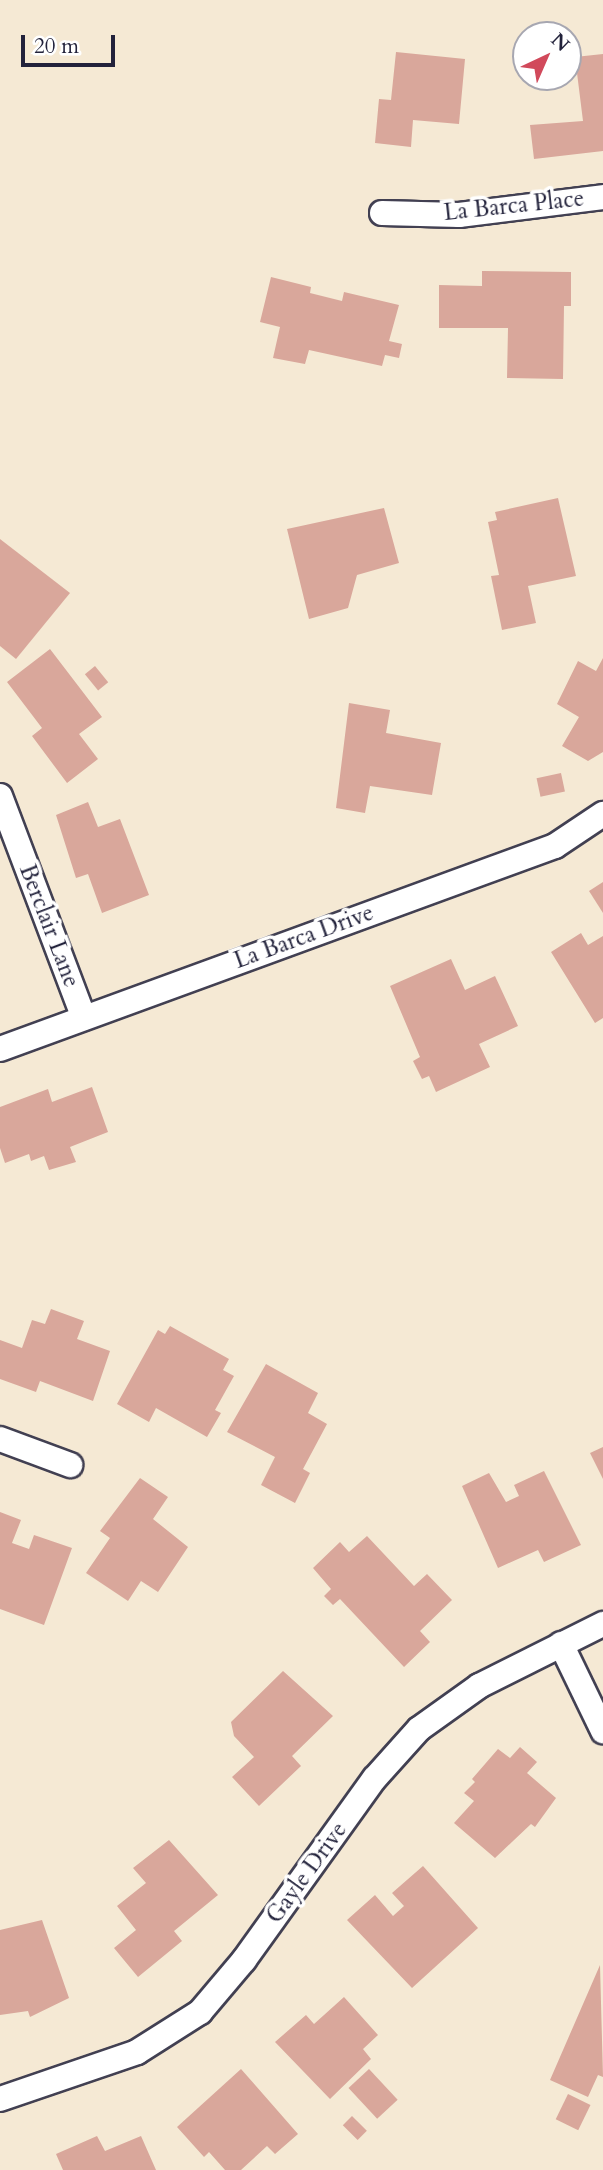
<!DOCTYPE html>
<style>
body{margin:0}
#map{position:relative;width:603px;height:2170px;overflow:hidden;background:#f5e9d4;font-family:Cardo,serif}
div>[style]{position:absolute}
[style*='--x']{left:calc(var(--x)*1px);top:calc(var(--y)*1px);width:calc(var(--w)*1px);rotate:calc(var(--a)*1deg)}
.building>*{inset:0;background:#d9a79b;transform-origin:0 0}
.roads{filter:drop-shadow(2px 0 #424052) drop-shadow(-2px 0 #424052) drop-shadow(0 2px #424052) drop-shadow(0 -2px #424052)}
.street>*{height:24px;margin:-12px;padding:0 12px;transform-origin:12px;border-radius:12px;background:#fff}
span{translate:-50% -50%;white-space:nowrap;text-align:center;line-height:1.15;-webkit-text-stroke:7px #fff;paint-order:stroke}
.street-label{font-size:23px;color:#22223b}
.north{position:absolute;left:512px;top:21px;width:70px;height:70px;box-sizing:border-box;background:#fff;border:2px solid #a7a7b1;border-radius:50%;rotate:44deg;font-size:19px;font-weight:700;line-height:28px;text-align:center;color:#22223b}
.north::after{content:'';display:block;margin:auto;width:24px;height:32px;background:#d1495b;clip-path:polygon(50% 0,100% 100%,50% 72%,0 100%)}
.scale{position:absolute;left:21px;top:35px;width:94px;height:32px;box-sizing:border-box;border:4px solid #22223b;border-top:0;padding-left:9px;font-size:21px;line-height:24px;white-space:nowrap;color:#22223b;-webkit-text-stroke:5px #fff;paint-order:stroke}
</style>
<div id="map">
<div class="building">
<i style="clip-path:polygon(396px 52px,465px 59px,459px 124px,413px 120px,411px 147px,375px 143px,379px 99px,391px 100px)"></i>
<i style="clip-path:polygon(603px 54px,603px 151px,534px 159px,530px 125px,583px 121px,575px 57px)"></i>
<i style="clip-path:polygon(482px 271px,571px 272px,571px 306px,564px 306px,563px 379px,507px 378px,508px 328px,439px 328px,439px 285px,482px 286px)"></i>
<i style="clip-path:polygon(271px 277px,311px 287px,310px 293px,342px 301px,344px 292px,399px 305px,389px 341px,402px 344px,399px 358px,385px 355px,382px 366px,309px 350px,305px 364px,273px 358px,280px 327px,260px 322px)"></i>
<i style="clip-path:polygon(558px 498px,576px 576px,528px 586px,536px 623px,502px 630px,491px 576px,499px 575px,488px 522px,497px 520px,495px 512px)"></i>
<i style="clip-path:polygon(384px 508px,399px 563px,357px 575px,348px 608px,309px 619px,287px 529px)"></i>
<i style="clip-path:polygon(0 539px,70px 593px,16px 659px,0 646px)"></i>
<i style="clip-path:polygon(50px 649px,102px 717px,79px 734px,98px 759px,67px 783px,32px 736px,42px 728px,7px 682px)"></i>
<i style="clip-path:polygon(603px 658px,603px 752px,588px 761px,562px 746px,579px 717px,557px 704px,578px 661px,596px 671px)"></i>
<i style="left:95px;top:666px;width:21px;height:13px;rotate:51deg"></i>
<i style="clip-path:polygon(349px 703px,390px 710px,386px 733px,441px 743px,432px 795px,370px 786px,365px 813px,336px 808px)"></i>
<i style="left:561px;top:773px;width:19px;height:25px;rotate:78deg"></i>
<i style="clip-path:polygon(88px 802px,98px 827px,120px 819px,149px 895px,102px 913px,88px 874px,76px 878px,56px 815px)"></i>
<i style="clip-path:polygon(603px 882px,603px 913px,589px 891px)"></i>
<i style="clip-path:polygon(581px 933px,588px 945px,603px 936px,603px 1018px,595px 1023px,551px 952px)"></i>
<i style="clip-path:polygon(451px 959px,465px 990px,495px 976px,518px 1026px,479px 1044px,490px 1067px,436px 1092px,429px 1076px,422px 1079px,413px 1061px,420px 1057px,390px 986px)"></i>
<i style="clip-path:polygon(92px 1087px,108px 1132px,70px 1147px,76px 1162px,49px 1170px,44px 1156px,31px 1161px,29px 1154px,5px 1163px,0 1148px,0 1107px,48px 1089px,52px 1102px)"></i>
<i style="clip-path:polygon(51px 1309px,84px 1321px,77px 1339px,110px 1351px,93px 1401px,40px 1381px,36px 1392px,0 1379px,0 1340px,22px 1348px,32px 1320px,45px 1324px)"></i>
<i style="clip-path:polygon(170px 1326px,229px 1359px,223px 1370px,234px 1376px,215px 1410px,221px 1413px,207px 1437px,156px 1408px,149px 1422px,117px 1404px,158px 1330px,165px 1334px)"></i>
<i style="clip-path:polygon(266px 1364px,318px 1393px,308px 1413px,327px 1424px,303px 1469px,310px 1473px,295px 1503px,261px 1485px,275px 1457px,227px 1432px)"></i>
<i style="clip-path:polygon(603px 1447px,603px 1479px,590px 1453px)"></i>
<i style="clip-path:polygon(544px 1471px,581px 1545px,544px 1562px,538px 1550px,498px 1568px,462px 1486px,489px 1473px,506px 1502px,519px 1496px,514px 1485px)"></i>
<i style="clip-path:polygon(140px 1478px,168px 1497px,153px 1519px,188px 1547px,158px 1592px,141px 1581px,128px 1601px,86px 1573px,110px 1538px,100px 1531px)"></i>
<i style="clip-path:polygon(0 1512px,21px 1520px,12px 1543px,29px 1549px,34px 1535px,72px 1548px,44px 1625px,0 1609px)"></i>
<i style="clip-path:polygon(367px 1536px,414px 1586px,427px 1574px,452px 1600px,420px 1631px,430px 1642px,404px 1667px,340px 1599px,333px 1605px,324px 1596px,331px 1589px,313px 1568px,340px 1542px,349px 1552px)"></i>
<i style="clip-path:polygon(283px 1671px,333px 1716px,292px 1756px,301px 1766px,259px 1806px,232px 1777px,254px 1757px,234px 1736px,231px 1722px)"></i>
<i style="clip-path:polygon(520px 1747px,537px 1762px,527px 1773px,556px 1798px,535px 1827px,531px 1824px,495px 1858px,454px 1823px,474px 1801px,464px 1793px,475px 1782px,472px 1779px,498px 1749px,510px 1758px)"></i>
<i style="clip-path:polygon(169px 1840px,218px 1895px,174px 1931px,182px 1941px,138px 1977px,114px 1948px,136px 1930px,117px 1906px,146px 1883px,133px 1868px)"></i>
<i style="clip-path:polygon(423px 1866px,478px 1928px,412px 1988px,347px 1920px,375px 1895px,393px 1916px,404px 1906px,392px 1893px)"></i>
<i style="clip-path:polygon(42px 1920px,69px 1998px,30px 2017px,28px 2011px,0 2015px,0 1930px)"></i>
<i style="clip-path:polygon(600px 1965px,603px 2077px,598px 2075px,588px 2097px,550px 2080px)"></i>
<i style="clip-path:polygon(344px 1997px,378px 2035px,363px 2049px,371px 2059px,330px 2099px,275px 2042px,306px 2015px,314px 2024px)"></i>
<i style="clip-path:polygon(241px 2069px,298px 2134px,275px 2154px,267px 2146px,241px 2170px,225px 2170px,209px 2152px,204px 2157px,177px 2127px)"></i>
<i style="left:369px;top:2069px;width:42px;height:28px;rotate:47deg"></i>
<i style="left:568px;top:2094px;width:25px;height:28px;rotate:26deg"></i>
<i style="left:352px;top:2116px;width:21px;height:13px;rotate:45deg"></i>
<i style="clip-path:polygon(97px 2136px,105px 2151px,141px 2136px,156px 2170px,63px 2170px,56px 2154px)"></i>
</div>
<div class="roads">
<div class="street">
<i style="--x:382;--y:213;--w:77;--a:1.5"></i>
<i style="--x:459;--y:215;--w:145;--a:-7.1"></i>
<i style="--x:0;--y:796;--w:237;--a:69.3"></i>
<i style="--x:0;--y:1049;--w:591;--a:-20.09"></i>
<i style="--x:555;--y:846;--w:58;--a:-33.7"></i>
<i style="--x:0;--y:1439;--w:75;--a:20.4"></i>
<i style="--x:561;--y:1644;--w:97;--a:64.2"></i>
<i style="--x:0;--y:2099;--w:145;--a:-18.9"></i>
<i style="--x:137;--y:2052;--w:75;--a:-32.4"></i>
<i style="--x:200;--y:2012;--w:68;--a:-49.8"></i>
<i style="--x:244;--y:1960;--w:224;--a:-54.3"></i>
<i style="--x:375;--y:1778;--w:66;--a:-48.1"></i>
<i style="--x:419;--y:1729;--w:74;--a:-35.6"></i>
<i style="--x:479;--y:1686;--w:139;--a:-26.6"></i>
</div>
</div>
<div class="street-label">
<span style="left:514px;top:206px;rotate:-6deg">La Barca Place</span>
<span style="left:49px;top:926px;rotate:69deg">Berclair Lane</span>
<span style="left:304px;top:937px;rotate:-20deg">La Barca Drive</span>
<span style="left:307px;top:1873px;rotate:-54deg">Gayle Drive</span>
</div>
<div class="north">N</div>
<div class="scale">20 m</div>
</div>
